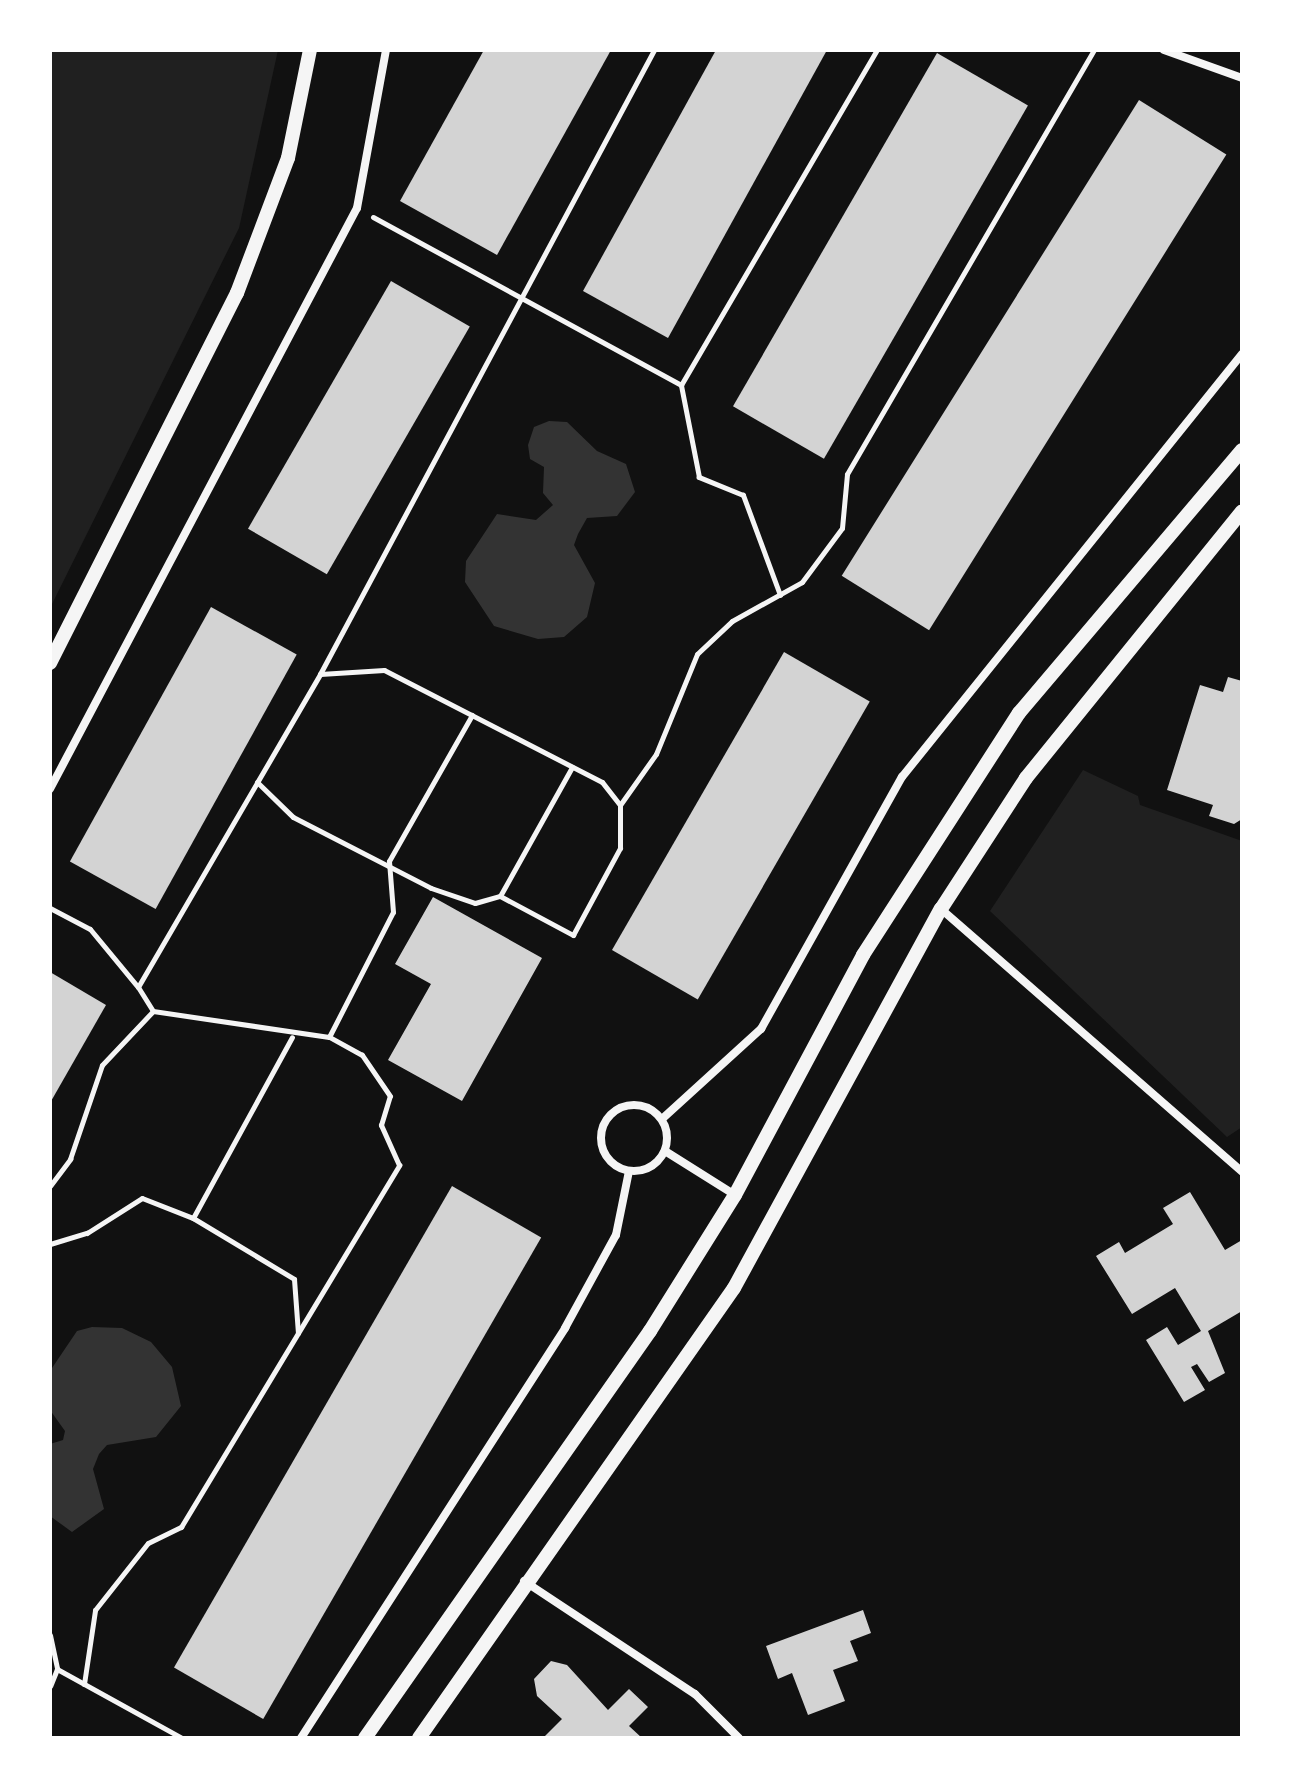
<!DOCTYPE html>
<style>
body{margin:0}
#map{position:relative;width:1292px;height:1788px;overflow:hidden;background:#111;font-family:"Titillium Web",sans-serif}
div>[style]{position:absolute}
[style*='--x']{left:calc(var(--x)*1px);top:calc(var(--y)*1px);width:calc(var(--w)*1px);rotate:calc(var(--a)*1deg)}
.green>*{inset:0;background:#202020}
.water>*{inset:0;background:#333}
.building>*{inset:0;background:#d3d3d3;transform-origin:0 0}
.path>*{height:5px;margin:-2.5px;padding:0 2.5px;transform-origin:2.5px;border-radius:2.5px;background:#f5f5f5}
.minor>*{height:8px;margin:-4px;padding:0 4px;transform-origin:4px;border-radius:4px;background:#f5f5f5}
.minor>.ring{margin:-4px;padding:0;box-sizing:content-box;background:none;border:8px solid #f5f5f5;border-radius:50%}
.tertiary>*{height:14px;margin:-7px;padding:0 7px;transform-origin:7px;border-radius:7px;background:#f5f5f5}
span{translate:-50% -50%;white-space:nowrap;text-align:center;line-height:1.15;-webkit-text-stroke:6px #fff;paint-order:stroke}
.frame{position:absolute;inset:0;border:52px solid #fff;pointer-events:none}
</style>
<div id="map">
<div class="green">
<i style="clip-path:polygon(50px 50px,278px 50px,239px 228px,50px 608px)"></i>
<i style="clip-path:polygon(1083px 770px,1138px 796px,1140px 805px,1242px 841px,1242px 1127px,1227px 1137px,990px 911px)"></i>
</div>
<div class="water">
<i style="clip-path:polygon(549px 421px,567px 422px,597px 451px,626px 464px,635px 492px,617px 516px,587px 518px,578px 534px,574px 545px,595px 583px,587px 617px,564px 637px,538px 639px,494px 626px,465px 582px,466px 561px,497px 514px,536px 520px,553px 505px,543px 493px,544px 467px,530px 459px,528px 445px,534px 427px)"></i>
<i style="clip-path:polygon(92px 1327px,122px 1328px,151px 1342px,172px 1367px,181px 1406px,156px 1437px,107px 1445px,99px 1454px,93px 1469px,104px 1509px,72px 1532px,50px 1516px,50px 1444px,63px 1440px,65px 1431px,50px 1410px,50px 1371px,77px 1331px)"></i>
</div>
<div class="building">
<i style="clip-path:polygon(484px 50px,611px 50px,497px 255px,400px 201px)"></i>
<i style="clip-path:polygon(716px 50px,827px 50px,668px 338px,583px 291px)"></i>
<i style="left:937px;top:53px;width:105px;height:408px;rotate:30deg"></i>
<i style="left:1139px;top:100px;width:103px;height:561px;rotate:32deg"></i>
<i style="left:391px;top:281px;width:91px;height:286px;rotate:30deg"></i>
<i style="left:211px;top:607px;width:98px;height:291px;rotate:29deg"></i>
<i style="left:784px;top:652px;width:99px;height:344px;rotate:30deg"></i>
<i style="clip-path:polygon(1228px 677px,1242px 681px,1242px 819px,1234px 824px,1209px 816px,1213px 805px,1167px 790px,1200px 685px,1223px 692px)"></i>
<i style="clip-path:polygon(433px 897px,542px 958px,462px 1101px,388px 1060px,431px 984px,395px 964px)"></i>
<i style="clip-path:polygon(50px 972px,106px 1005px,50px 1103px)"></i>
<i style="left:452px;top:1186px;width:103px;height:556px;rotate:30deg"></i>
<i style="clip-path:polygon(1190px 1192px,1225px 1250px,1242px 1240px,1242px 1311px,1208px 1331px,1225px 1373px,1209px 1382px,1197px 1364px,1191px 1367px,1205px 1390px,1184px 1402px,1146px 1340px,1167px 1327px,1178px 1345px,1201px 1331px,1175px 1288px,1132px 1314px,1096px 1256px,1119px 1242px,1125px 1253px,1173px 1224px,1163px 1208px)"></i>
<i style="clip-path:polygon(863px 1610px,871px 1633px,850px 1641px,858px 1661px,833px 1670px,845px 1701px,808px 1715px,792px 1673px,778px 1679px,766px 1646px)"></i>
<i style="clip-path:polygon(551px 1661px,567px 1665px,608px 1710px,629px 1689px,648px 1707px,629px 1726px,642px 1738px,543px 1738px,562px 1719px,537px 1696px,534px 1679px)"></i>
</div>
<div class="path">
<i style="--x:373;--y:217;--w:351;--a:28.6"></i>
<i style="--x:780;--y:595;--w:107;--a:-110.3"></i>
<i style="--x:743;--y:495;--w:48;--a:-157.8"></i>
<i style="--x:699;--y:477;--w:94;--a:-101.1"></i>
<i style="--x:681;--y:385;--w:388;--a:-59.7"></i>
<i style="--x:257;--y:782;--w:50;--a:44.2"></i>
<i style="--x:293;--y:817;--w:155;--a:27.2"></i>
<i style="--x:431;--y:888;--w:46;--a:18.8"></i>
<i style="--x:475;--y:903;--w:26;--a:-16"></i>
<i style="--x:500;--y:896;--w:83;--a:28.1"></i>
<i style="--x:573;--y:935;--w:99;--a:-61.6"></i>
<i style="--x:620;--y:848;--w:43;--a:-90"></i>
<i style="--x:620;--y:805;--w:29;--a:-128"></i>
<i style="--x:602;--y:782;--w:245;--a:-152.8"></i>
<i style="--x:384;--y:670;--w:64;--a:176.4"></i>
<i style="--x:620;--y:805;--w:62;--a:-54.8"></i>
<i style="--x:656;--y:754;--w:108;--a:-67.7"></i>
<i style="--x:697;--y:654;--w:48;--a:-43.3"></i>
<i style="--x:732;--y:621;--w:80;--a:-29.1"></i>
<i style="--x:802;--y:582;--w:67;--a:-53.5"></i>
<i style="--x:842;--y:528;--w:54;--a:-84.7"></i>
<i style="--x:847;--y:474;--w:491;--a:-59.8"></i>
<i style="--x:500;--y:896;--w:148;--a:-60.8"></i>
<i style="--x:50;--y:908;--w:45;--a:27.7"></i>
<i style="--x:90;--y:929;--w:75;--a:50.4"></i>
<i style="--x:329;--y:1037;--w:140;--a:-62.9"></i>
<i style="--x:393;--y:912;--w:51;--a:-94.5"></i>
<i style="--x:389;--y:861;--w:168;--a:-60.4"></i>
<i style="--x:50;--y:1186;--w:34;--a:-53"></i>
<i style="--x:70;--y:1159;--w:99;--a:-71.2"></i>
<i style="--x:102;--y:1065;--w:74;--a:-46.6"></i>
<i style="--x:153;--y:1011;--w:28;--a:-122"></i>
<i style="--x:138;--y:987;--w:362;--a:-59.8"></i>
<i style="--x:320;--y:674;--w:708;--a:-61.84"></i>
<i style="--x:193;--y:1218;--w:206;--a:-61.3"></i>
<i style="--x:50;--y:1244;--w:39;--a:-17"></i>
<i style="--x:87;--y:1233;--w:65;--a:-32.5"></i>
<i style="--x:142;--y:1198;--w:55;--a:21.4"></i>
<i style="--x:193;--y:1218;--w:118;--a:31.1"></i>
<i style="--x:294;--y:1279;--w:54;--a:85.8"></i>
<i style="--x:50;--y:1635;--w:35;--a:78"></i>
<i style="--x:57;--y:1669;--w:18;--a:112"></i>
<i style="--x:57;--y:1669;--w:143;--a:28.9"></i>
<i style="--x:84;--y:1684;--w:75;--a:-81.5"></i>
<i style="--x:95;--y:1610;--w:85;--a:-51.7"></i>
<i style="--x:148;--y:1543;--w:37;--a:-26"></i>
<i style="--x:181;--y:1527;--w:423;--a:-58.9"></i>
<i style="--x:399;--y:1165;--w:44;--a:-114.2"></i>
<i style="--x:381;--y:1125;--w:30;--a:-73"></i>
<i style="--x:390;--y:1096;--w:50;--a:-124.3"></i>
<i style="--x:362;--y:1055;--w:38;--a:-151"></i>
<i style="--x:329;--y:1037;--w:178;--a:-171.6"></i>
</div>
<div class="minor">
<i style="--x:1164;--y:50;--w:83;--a:19.7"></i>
<i style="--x:50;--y:789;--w:657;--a:-62.15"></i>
<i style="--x:357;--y:208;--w:161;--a:-79.6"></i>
<i style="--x:941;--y:909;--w:400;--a:41.1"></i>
<i class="ring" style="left:601px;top:1105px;width:58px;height:58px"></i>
<i style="--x:662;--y:1119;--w:134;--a:-42.3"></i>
<i style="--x:761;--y:1029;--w:289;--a:-60.8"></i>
<i style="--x:902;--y:777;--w:543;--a:-51.21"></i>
<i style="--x:665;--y:1151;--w:83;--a:32.2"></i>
<i style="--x:524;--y:1581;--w:205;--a:33.5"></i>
<i style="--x:695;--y:1694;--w:62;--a:45"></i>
<i style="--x:301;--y:1738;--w:488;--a:-57.2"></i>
<i style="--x:565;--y:1328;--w:106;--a:-61.3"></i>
<i style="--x:616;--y:1235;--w:65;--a:-78.5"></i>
</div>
<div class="tertiary">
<i style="--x:50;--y:663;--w:415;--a:-63.2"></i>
<i style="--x:237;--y:293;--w:144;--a:-69.3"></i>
<i style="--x:288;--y:158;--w:110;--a:-78.5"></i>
<i style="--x:365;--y:1738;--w:497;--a:-55"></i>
<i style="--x:650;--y:1331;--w:160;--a:-58"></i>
<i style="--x:735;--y:1195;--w:272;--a:-61.9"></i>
<i style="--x:863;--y:955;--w:288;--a:-57.2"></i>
<i style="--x:1019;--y:713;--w:345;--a:-49.7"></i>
<i style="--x:419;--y:1738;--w:549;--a:-55.01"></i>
<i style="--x:734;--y:1288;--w:432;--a:-61.4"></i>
<i style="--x:941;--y:909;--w:156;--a:-57"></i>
<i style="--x:1026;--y:778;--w:343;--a:-51"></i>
</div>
<div class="frame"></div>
</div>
